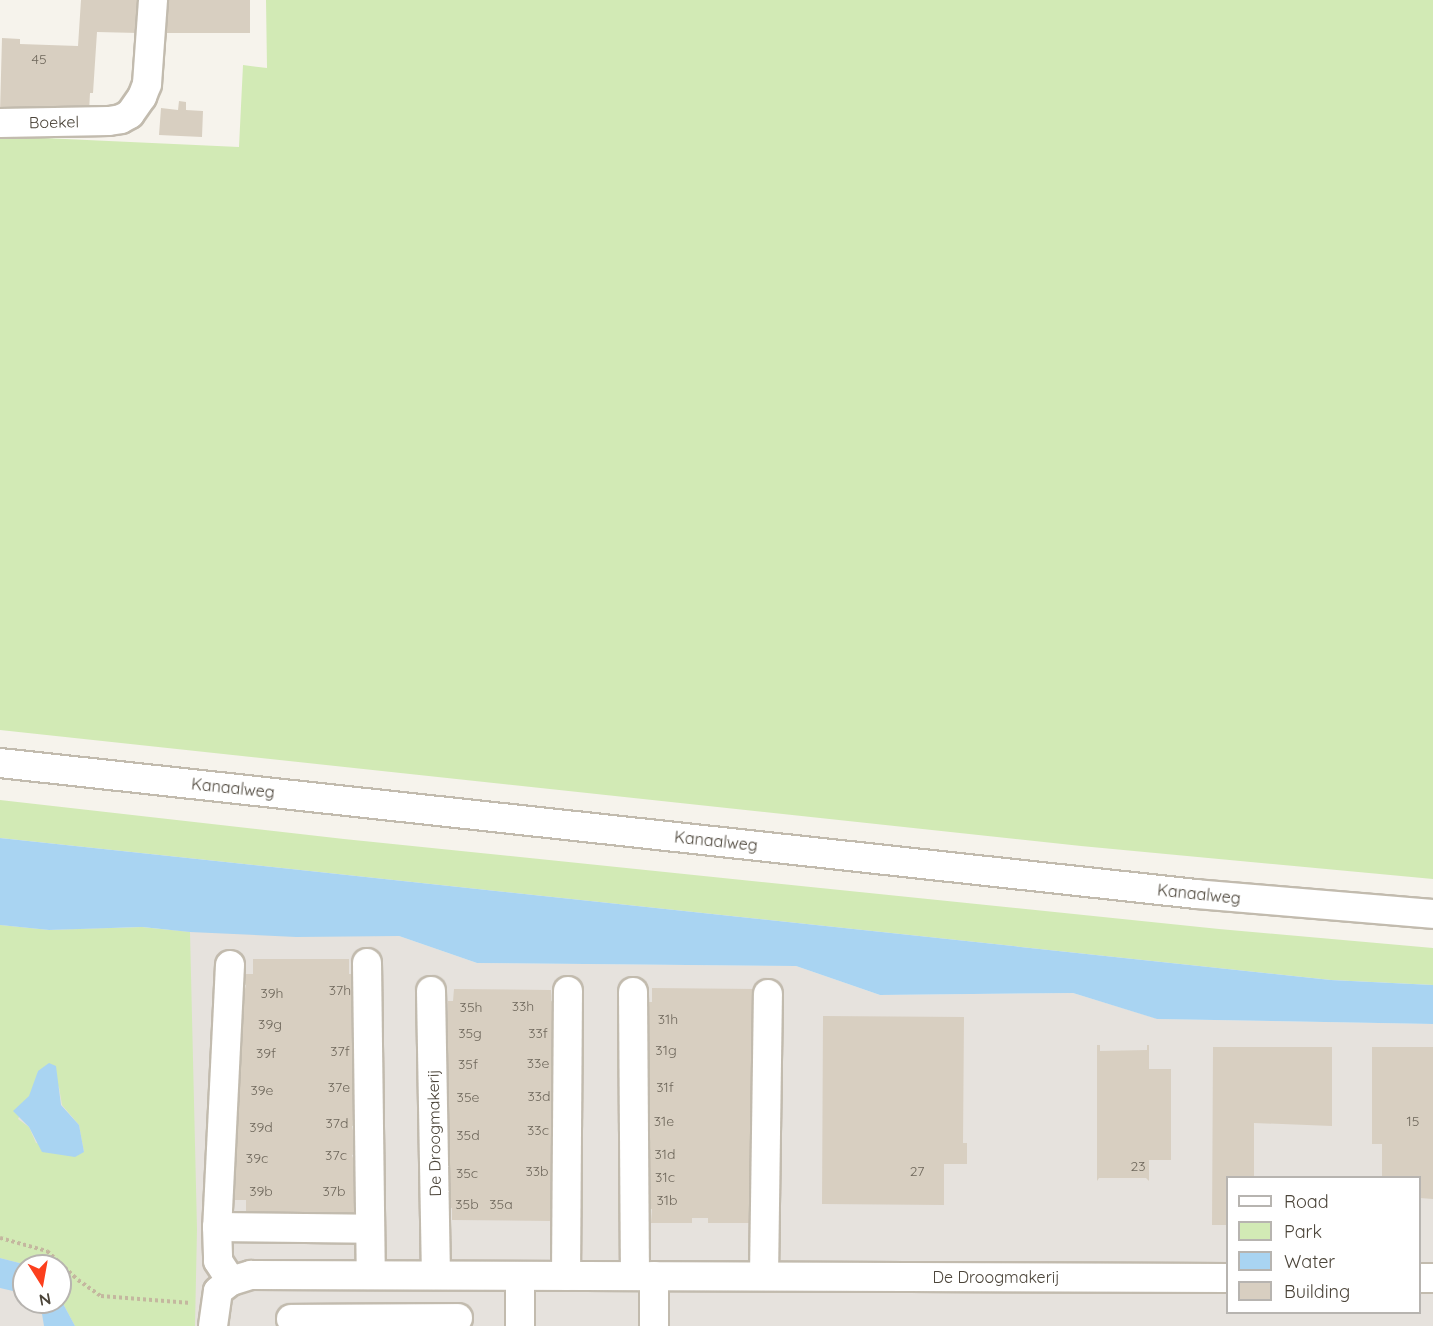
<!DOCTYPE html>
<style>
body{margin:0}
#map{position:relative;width:1433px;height:1326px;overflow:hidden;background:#f6f3ec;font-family:Quicksand,sans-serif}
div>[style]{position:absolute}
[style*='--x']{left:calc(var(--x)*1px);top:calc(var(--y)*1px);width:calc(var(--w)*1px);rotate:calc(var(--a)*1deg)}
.industrial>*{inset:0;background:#e6e2dd}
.green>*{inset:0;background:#d2eab5}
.water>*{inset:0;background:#a9d4f2}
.building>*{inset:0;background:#d8cfc1;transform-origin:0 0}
.path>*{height:4px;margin-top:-2px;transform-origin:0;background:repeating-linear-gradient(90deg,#c4b79f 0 3px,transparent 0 6px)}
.roads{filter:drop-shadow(2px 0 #c2bbae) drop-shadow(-2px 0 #c2bbae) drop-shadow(0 2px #c2bbae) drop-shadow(0 -2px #c2bbae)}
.minor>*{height:28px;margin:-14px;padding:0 14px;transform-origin:14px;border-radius:14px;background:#fff}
span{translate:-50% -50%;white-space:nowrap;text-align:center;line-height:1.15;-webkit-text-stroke:5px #fff;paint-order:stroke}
.number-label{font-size:14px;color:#6e675b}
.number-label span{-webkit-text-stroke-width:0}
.street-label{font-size:16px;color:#4b4439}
.legend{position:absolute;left:1226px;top:1176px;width:195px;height:138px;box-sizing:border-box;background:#fff;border:2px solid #b7b4b0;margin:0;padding:8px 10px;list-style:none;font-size:18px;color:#4b4439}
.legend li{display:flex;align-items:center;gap:12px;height:30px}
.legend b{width:30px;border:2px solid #b7b4b0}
.north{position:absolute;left:12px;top:1254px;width:60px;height:60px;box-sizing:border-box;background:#fff;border:2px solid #b7b4b0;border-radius:50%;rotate:169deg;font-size:16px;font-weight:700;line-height:24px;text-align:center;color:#4b4439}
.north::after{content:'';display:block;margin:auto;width:21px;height:27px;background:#fc3f1d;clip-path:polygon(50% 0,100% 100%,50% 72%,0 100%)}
</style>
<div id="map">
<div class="industrial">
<i style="clip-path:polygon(evenodd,0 925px,49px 930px,98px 928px,399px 936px,477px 963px,796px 966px,880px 995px,1073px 993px,1158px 1019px,1433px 1024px,1433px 1326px,0 1326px,0 925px,1228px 1178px,1420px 1178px,1420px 1312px,1228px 1312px,1228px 1178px,0 925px,24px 1266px,60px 1266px,60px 1302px,24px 1302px,24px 1266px)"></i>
</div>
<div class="green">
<i style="clip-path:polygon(266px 0,1433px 0,1433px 879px,1081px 846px,0 730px,0 136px,239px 147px,243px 65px,267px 68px)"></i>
<i style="clip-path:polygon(0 800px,344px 839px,1219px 929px,1433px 948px,1433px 985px,1331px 980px,0 838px)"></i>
<i style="clip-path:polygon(evenodd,0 925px,49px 930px,142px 927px,190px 932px,197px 1229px,195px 1326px,75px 1326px,60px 1298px,60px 1266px,31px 1266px,0 1258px,0 925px,38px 1071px,59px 1087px,62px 1105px,79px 1125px,84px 1152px,36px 1143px,29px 1127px,18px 1119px,35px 1086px,38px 1071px)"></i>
</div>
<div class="water">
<i style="clip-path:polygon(0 838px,1331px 980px,1433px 985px,1433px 1024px,1157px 1019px,1073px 993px,880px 995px,796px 966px,477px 963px,399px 936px,296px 937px,190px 932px,142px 927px,49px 930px,0 925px)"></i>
<i style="clip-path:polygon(49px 1063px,56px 1066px,61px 1105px,79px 1125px,84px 1152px,75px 1157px,42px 1152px,29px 1127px,13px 1111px,29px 1096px,38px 1071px)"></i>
<i style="clip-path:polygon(0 1258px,31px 1266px,24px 1266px,24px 1297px,13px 1291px,0 1288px)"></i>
<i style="clip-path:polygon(60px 1298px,75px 1326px,44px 1326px,42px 1314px,31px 1302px,60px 1302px)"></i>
</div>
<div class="building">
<i style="clip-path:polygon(81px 0,140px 0,138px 33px,97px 32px,93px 93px,90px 93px,89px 112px,0 112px,2px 38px,20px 39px,20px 44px,78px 46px)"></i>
<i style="left:166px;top:0;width:84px;height:33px"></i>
<i style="clip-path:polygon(179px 101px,186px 102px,186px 110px,203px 111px,202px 137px,159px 135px,161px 108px,178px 110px)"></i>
<i style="clip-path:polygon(253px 959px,349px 959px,349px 974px,358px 974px,358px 1013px,353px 1014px,358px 1041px,353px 1042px,358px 1069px,353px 1070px,357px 1086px,357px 1097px,353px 1098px,358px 1125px,352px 1126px,358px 1153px,352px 1155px,357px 1170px,357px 1217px,246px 1217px,246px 1200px,228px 1200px,231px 1168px,236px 1153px,231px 1152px,232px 1140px,238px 1125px,233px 1123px,239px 1097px,234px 1095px,241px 1069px,236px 1067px,242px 1041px,239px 1039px,239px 1028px,244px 1013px,239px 1011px,246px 985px,241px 983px,241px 974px,253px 974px)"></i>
<i style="clip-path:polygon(652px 988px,756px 989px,755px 1211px,749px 1211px,749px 1223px,708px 1223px,708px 1218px,692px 1218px,692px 1223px,651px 1223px,652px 1209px,645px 1209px,646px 1002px,652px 1002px)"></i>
<i style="clip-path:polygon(454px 989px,551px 990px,551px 1001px,557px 1002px,556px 1209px,550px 1209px,550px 1221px,452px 1220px,452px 1208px,446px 1208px,448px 1001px,453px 1001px)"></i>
<i style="clip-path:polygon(823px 1016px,964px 1017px,963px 1143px,967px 1143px,967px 1164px,944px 1164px,944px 1205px,822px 1204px)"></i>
<i style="clip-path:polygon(1097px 1045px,1100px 1045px,1100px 1051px,1147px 1050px,1147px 1045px,1149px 1045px,1149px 1069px,1171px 1069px,1171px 1160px,1149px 1160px,1149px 1181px,1146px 1178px,1099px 1178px,1097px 1181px)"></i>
<i style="clip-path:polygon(1213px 1047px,1332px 1047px,1332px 1126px,1254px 1123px,1254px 1178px,1228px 1178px,1228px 1225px,1212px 1225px)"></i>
<i style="clip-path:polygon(1372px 1047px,1433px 1047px,1433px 1199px,1420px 1198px,1420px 1178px,1382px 1178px,1382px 1144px,1372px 1144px)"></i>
</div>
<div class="path">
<i style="--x:0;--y:1238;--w:49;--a:15.5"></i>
<i style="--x:47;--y:1251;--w:42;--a:43.1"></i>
<i style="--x:78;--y:1280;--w:28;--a:35"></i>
<i style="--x:101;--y:1296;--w:90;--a:4.4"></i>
</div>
<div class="roads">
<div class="minor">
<i style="--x:0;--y:123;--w:109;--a:-1.1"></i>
<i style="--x:109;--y:121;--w:12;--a:-9"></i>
<i style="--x:121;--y:119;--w:10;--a:-29"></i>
<i style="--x:130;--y:114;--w:21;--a:-55"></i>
<i style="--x:142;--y:97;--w:14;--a:-69"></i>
<i style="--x:147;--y:84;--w:84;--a:-85.9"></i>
<i style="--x:0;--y:763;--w:1203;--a:6.25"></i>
<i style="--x:1196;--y:894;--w:238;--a:4.8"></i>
<i style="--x:367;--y:963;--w:312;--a:89.3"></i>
<i style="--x:230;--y:965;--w:262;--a:92.8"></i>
<i style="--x:217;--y:1227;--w:34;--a:88"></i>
<i style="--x:218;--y:1261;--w:24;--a:57"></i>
<i style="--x:431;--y:991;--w:284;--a:89"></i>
<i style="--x:633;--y:992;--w:284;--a:89.6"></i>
<i style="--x:217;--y:1227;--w:153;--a:0.7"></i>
<i style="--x:520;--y:1276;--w:50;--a:90"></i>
<i style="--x:566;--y:1276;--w:285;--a:-89.6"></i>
<i style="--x:654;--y:1276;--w:50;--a:90"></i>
<i style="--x:764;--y:1276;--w:282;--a:-89.2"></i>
<i style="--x:1420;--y:1278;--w:13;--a:0"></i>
<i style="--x:291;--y:1319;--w:167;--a:-0.3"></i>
<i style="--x:213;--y:1326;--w:35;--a:-82"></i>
<i style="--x:218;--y:1291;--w:16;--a:-38"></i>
<i style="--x:231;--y:1281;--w:21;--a:-17"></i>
<i style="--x:251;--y:1275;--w:977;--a:0.18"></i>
</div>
</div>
<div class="number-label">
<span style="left:39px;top:59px">45</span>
<span style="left:340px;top:990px">37h</span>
<span style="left:272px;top:993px">39h</span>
<span style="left:523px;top:1006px">33h</span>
<span style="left:471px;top:1007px">35h</span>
<span style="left:668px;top:1019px">31h</span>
<span style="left:270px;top:1024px">39g</span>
<span style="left:470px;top:1033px">35g</span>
<span style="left:538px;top:1033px">33f</span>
<span style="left:666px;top:1050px">31g</span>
<span style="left:340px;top:1051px">37f</span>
<span style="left:266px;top:1053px">39f</span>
<span style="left:538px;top:1063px">33e</span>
<span style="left:468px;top:1064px">35f</span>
<span style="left:339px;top:1087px">37e</span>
<span style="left:665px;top:1087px">31f</span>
<span style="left:262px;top:1090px">39e</span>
<span style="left:539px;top:1096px">33d</span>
<span style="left:468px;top:1097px">35e</span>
<span style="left:664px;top:1121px">31e</span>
<span style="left:1413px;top:1121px">15</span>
<span style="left:337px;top:1123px">37d</span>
<span style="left:261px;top:1127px">39d</span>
<span style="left:538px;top:1130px">33c</span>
<span style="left:468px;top:1135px">35d</span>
<span style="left:665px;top:1154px">31d</span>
<span style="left:336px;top:1155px">37c</span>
<span style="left:257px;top:1158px">39c</span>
<span style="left:1138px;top:1166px">23</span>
<span style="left:537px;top:1171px">33b</span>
<span style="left:917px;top:1171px">27</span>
<span style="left:467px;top:1173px">35c</span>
<span style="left:665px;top:1177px">31c</span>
<span style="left:261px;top:1191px">39b</span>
<span style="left:334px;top:1191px">37b</span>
<span style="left:667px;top:1200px">31b</span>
<span style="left:467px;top:1204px">35b</span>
<span style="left:501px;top:1204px">35a</span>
</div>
<div class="street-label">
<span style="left:54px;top:122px;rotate:-1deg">Boekel</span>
<span style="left:233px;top:788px;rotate:6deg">Kanaalweg</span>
<span style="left:716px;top:841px;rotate:6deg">Kanaalweg</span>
<span style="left:1199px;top:894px;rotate:6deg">Kanaalweg</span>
<span style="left:434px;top:1133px;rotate:-91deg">De Droogmakerij</span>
<span style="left:996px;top:1277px">De Droogmakerij</span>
</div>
<ul class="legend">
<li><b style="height:8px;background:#fff"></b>Road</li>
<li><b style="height:16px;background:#d2eab5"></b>Park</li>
<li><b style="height:16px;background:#a9d4f2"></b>Water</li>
<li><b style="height:16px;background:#d8cfc1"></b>Building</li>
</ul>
<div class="north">N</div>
</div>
